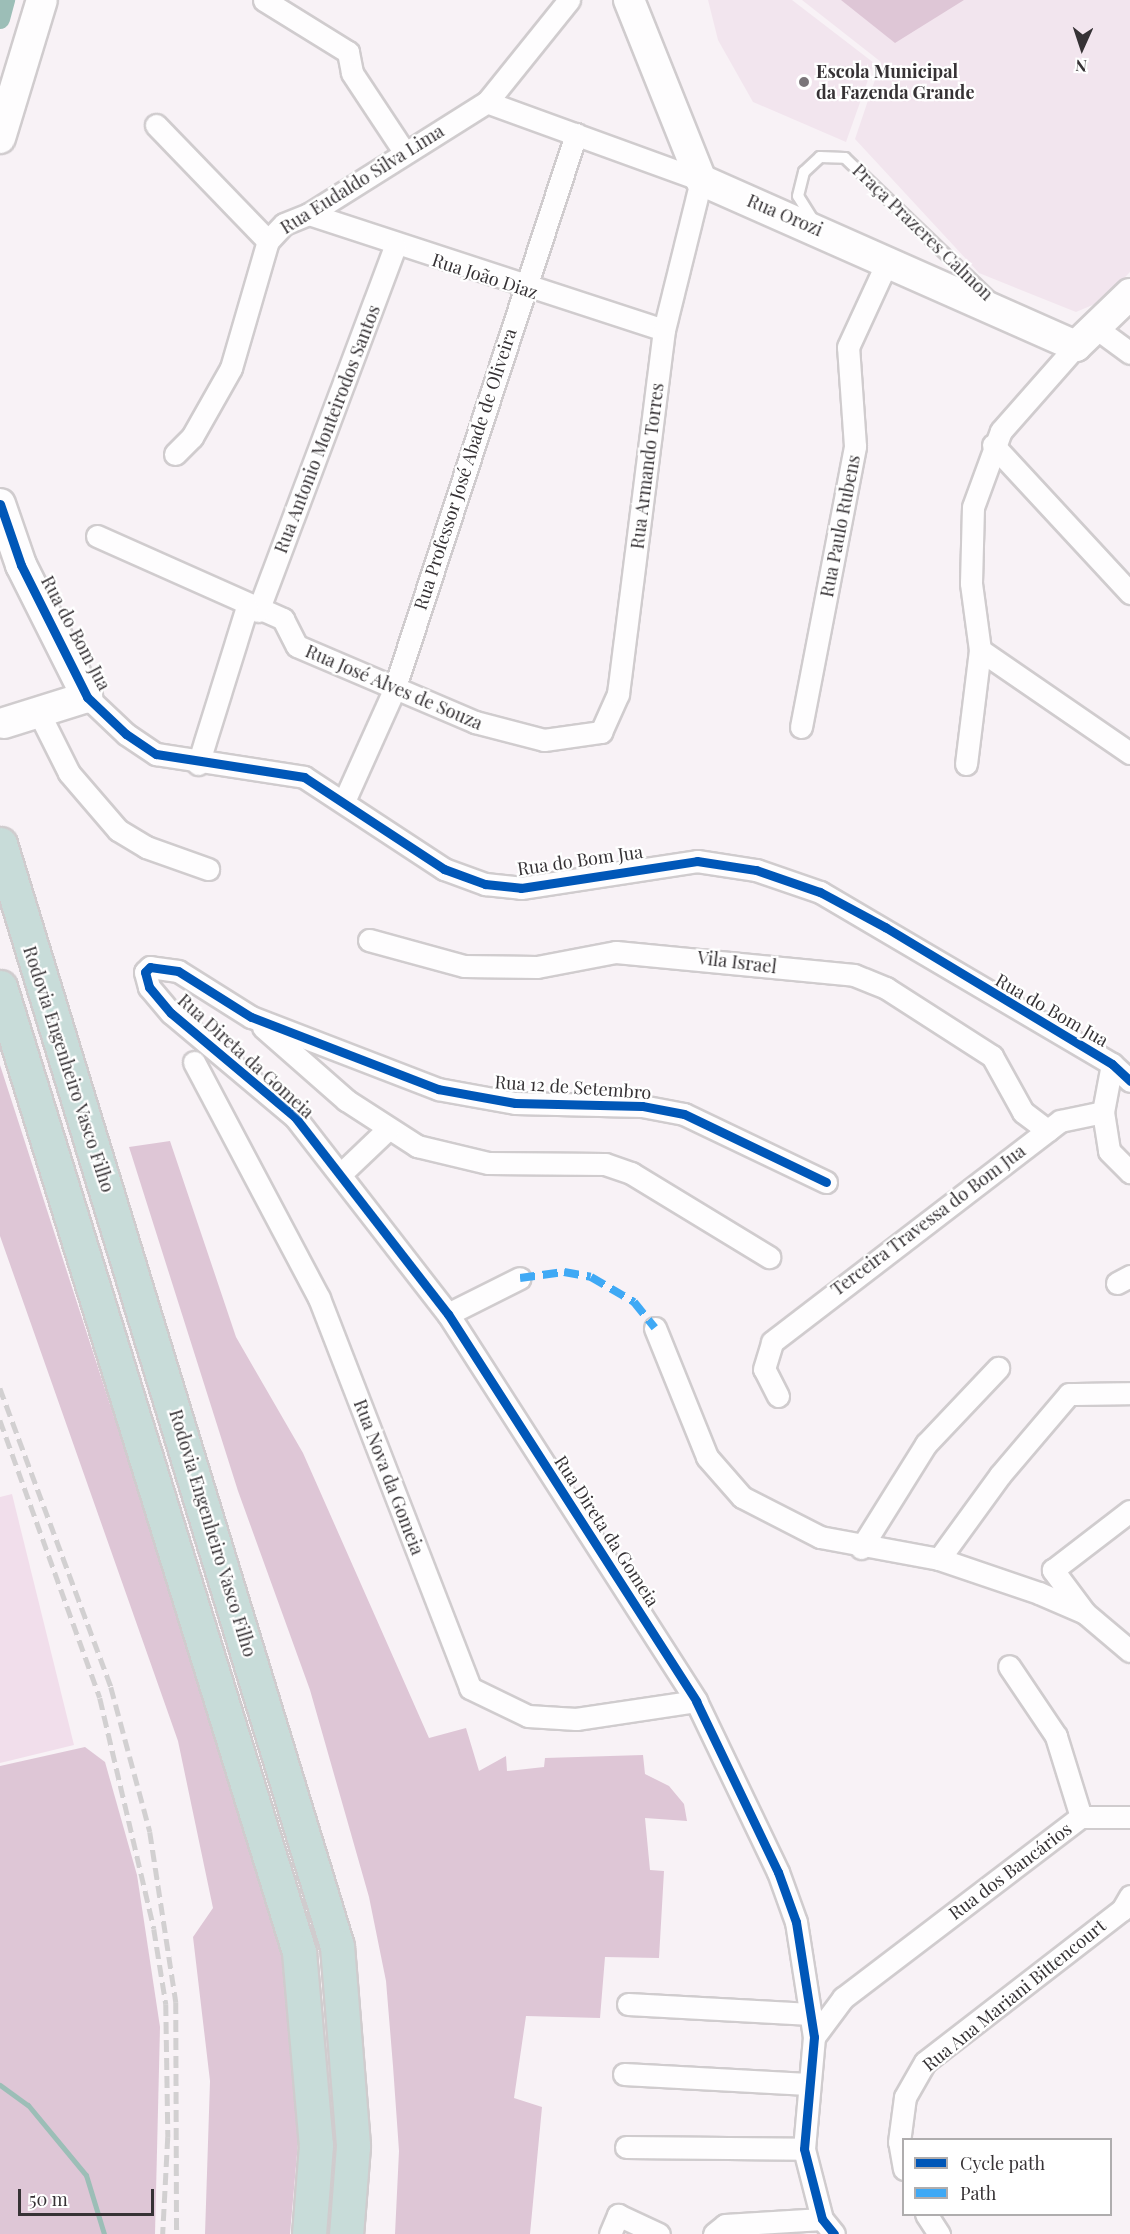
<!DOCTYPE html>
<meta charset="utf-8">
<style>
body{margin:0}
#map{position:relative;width:1130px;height:2234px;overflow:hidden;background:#f8f2f6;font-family:"Playfair Display",serif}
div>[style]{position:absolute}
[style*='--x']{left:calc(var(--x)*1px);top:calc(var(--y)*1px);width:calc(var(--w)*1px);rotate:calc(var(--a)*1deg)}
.built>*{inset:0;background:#f2e5ee}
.green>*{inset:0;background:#f1deeb}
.forest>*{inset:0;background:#dec6d6}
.stream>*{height:5px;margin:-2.5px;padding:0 2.5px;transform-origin:2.5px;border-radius:2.5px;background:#9cbeb7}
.canal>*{height:20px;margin:-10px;padding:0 10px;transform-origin:10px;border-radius:10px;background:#9cbeb7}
.roads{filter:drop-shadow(2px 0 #d0ccce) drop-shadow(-2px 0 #d0ccce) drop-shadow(0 2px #d0ccce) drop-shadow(0 -2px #d0ccce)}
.lane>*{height:10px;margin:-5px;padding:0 5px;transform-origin:5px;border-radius:5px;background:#fefdfe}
.street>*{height:21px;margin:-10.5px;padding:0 10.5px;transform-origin:10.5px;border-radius:10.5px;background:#fefdfe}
.secondary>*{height:30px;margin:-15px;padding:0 15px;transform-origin:15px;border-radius:15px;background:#fefdfe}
.highway>*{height:33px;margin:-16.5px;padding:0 16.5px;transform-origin:16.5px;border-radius:16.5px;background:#c8dcd9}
.rail>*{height:4.5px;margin-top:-2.25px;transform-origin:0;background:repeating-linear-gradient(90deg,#d2d0d1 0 12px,transparent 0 18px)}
.quiet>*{height:8px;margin-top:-4px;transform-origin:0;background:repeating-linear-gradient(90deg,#3fa9f5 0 15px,transparent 0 23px)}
.cycleway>*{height:9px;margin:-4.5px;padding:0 4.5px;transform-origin:4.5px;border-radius:4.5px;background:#0057b8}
.dots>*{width:16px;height:16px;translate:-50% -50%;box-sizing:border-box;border:3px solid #fff;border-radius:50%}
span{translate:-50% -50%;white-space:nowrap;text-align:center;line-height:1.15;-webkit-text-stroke:4.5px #fff;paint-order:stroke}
.poi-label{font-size:18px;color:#363235;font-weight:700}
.left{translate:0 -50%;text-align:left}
.street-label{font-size:18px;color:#363235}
.legend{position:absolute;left:902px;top:2138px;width:210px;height:78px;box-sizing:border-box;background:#fff;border:2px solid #afadae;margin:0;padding:8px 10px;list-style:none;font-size:18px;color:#363235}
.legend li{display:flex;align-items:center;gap:12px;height:30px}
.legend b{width:30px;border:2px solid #afadae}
.north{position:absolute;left:1052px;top:18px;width:60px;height:60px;-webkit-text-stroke:4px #fff;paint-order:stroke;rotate:183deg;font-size:16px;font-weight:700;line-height:24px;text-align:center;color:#363235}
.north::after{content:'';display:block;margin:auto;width:21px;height:27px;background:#363235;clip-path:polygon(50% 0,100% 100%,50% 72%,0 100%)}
.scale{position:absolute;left:18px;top:2189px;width:136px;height:27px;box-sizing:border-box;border:3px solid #363235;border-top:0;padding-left:8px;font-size:18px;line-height:21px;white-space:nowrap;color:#363235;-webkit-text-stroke:4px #fff;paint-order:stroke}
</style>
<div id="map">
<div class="built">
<i style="clip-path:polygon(708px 0,792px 0,874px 63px,846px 142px,753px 102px,718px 40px)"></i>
<i style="clip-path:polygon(802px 0,1130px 0,1130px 272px,1102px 301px,1076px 312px,979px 273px,855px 139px,881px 62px)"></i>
</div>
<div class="green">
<i style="clip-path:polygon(12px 1494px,74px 1745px,0 1763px,0 1497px)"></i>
</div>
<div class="forest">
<i style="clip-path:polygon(841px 0,964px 0,895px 43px)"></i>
<i style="clip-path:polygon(0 1065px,279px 1926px,297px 2064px,298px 2143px,290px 2234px,205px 2234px,210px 2081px,193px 1937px,213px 1908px,178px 1741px,0 1236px)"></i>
<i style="clip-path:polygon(170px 1141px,236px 1337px,303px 1453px,429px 1738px,466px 1728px,479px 1771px,506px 1756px,507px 1771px,544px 1767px,545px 1758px,643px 1755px,645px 1774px,669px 1786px,684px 1804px,687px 1821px,645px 1818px,650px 1870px,664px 1871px,659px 1958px,605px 1957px,600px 2018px,526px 2016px,514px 2098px,542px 2107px,530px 2234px,395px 2234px,399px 2151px,393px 2066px,386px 1981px,369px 1897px,310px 1690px,238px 1491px,129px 1147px)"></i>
<i style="clip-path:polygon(85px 1747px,105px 1762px,137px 1875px,160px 2027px,155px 2234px,0 2234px,0 1766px)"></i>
</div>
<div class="stream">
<i style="--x:0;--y:2085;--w:34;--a:36"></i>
<i style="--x:28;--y:2105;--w:91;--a:50.4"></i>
<i style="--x:86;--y:2175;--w:62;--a:73"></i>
</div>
<div class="canal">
<i style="--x:0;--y:19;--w:20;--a:-75"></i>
</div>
<div class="roads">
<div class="lane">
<i style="--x:813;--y:220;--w:28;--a:-122"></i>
<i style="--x:798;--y:196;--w:25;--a:-76"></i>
<i style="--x:804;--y:172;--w:22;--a:-43"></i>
<i style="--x:820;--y:157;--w:25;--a:2"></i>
<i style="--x:845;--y:158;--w:201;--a:43.8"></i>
</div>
<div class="street">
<i style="--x:264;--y:0;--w:99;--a:31.8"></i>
<i style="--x:348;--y:52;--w:21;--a:79"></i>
<i style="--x:352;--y:73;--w:92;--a:56.5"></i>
<i style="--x:156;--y:125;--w:161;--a:46"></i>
<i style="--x:309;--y:214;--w:373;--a:18.1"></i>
<i style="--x:1096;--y:328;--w:42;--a:36.3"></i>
<i style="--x:993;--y:445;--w:202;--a:47.2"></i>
<i style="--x:175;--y:454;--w:24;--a:-45"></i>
<i style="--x:192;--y:437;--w:79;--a:-60.5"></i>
<i style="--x:231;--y:368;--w:132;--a:-73.8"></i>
<i style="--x:268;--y:241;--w:23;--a:-47"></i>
<i style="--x:284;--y:224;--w:27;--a:-22"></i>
<i style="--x:309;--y:214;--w:210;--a:-32.2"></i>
<i style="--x:487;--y:102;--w:131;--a:-51.2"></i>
<i style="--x:97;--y:536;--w:204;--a:24"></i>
<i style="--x:283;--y:619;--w:30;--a:63"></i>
<i style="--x:297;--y:646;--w:194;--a:23.1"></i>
<i style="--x:475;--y:722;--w:71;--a:14.6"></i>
<i style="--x:544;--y:740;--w:58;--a:-8"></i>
<i style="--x:601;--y:732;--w:42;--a:-65.9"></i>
<i style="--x:618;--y:694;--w:367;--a:-82.8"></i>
<i style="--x:664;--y:330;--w:154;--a:-76.1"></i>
<i style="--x:701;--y:180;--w:228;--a:-160"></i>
<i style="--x:258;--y:611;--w:389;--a:-69.4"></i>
<i style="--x:980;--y:650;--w:182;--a:34.5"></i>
<i style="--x:87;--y:697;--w:54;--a:43.5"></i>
<i style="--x:126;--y:734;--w:36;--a:34"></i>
<i style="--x:156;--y:754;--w:150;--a:8.8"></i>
<i style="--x:304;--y:777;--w:168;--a:33.3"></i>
<i style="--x:444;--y:869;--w:44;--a:20.1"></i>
<i style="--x:485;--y:884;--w:36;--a:6"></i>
<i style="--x:521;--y:888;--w:178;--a:-8.7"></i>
<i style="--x:697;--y:861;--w:60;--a:8.7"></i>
<i style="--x:756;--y:870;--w:68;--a:19"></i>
<i style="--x:820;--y:892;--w:339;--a:30.5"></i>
<i style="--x:1112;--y:1064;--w:25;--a:43"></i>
<i style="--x:39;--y:713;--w:67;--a:63.4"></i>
<i style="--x:69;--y:773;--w:75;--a:49.3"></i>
<i style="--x:118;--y:830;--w:33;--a:31"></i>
<i style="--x:146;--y:847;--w:66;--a:19.5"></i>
<i style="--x:801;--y:727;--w:286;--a:-79.1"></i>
<i style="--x:855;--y:446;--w:99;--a:-94"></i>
<i style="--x:848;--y:347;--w:96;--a:-65.3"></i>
<i style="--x:198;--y:764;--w:164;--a:-72.7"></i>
<i style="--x:966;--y:764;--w:115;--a:-83"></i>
<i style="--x:980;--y:650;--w:68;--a:-97.7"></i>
<i style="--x:971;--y:583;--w:76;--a:-88.5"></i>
<i style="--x:973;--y:507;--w:81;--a:-69.8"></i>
<i style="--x:1001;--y:431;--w:113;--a:-48.6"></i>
<i style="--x:345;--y:799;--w:120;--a:-65.8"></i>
<i style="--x:394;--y:690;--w:585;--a:-71.87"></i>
<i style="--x:369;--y:940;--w:98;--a:15.3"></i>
<i style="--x:464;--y:966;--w:73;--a:0.8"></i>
<i style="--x:537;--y:967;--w:80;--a:-10.8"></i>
<i style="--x:616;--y:952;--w:239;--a:5.5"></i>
<i style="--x:854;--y:975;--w:35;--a:22"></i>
<i style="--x:886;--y:988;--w:126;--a:32.7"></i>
<i style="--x:992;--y:1056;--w:64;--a:61"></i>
<i style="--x:1023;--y:1112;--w:31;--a:37"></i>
<i style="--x:263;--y:1027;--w:111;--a:41.3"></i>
<i style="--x:346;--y:1100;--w:85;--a:32.9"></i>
<i style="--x:417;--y:1146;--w:73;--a:13.5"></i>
<i style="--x:488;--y:1163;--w:117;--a:0.5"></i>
<i style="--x:605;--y:1164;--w:28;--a:19"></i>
<i style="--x:631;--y:1173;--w:162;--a:31.3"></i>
<i style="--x:194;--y:1062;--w:267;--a:62.1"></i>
<i style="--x:319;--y:1298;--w:418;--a:68.8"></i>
<i style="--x:470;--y:1688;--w:64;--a:25.8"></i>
<i style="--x:528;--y:1716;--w:48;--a:3.6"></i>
<i style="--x:576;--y:1719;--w:121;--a:-8.5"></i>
<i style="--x:1103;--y:1112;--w:39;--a:81"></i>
<i style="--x:1109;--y:1151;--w:30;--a:45"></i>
<i style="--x:347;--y:1168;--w:57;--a:-43.6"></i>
<i style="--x:826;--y:1182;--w:157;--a:-154.4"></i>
<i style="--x:684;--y:1114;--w:43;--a:-169.2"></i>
<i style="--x:642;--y:1106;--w:127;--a:-178.6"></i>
<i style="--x:515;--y:1103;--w:78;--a:-169.7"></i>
<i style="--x:438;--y:1089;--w:200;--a:-158.9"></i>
<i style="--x:251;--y:1017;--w:86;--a:-147.8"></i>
<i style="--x:178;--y:971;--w:28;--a:-172"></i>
<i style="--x:150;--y:967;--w:7;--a:135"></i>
<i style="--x:145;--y:972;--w:16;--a:75"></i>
<i style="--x:149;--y:987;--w:34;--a:50"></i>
<i style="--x:171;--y:1013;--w:162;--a:40"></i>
<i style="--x:295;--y:1117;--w:249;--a:52.2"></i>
<i style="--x:448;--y:1314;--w:460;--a:57.3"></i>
<i style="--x:696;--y:1701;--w:190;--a:64.4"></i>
<i style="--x:778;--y:1872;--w:53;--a:70.2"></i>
<i style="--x:796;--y:1922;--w:116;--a:81.1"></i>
<i style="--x:814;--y:2037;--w:112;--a:95.1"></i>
<i style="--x:804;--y:2149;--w:72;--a:75.6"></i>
<i style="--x:822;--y:2219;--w:19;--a:51"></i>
<i style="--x:1117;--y:1283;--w:15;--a:-28"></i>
<i style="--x:448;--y:1314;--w:80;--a:-26.6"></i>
<i style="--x:655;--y:1328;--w:139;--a:68"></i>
<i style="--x:707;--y:1457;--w:53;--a:48.8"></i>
<i style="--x:742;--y:1497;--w:88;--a:27.1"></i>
<i style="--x:820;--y:1537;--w:121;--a:10.5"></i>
<i style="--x:939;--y:1559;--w:106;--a:18.8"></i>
<i style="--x:1039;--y:1593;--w:50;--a:23.5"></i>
<i style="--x:1085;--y:1613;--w:59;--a:40.2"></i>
<i style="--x:778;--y:1396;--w:30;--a:-117"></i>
<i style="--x:764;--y:1369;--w:28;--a:-73"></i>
<i style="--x:772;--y:1342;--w:363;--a:-37.5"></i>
<i style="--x:1060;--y:1121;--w:44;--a:-11.8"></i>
<i style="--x:1103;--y:1112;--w:49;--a:-79.4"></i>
<i style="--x:861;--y:1548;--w:123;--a:-58"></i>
<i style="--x:926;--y:1444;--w:105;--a:-46.5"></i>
<i style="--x:939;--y:1559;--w:104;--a:-54"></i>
<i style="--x:1000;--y:1475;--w:106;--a:-49.6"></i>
<i style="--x:1069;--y:1394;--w:61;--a:-0.9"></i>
<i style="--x:1085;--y:1613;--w:54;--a:-126.7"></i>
<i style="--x:1053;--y:1570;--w:97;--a:-37.5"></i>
<i style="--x:1081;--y:1817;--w:49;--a:0"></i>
<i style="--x:628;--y:2004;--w:183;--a:3.1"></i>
<i style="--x:814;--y:2037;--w:49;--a:-53.4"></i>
<i style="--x:843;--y:1998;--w:299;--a:-37.3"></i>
<i style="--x:1081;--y:1817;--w:85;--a:-107.2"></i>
<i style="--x:1056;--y:1736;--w:84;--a:-123.9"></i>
<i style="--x:624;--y:2074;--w:184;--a:3.1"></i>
<i style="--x:626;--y:2147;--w:178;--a:0.6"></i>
<i style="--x:904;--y:2169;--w:27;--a:-100"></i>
<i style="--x:899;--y:2142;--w:45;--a:-82.4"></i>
<i style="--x:905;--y:2097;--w:40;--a:-60.3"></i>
<i style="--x:925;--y:2062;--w:249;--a:-37.7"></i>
<i style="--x:1122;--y:1910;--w:16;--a:-60"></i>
<i style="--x:926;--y:2214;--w:24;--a:57"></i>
<i style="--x:610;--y:2234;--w:21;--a:-67"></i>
<i style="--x:618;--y:2215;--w:45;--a:24.9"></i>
<i style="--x:714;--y:2234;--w:14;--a:-39"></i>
<i style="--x:725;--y:2225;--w:97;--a:-3.5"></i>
</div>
<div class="secondary">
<i style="--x:629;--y:0;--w:194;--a:68.2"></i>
<i style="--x:701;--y:180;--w:410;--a:23.9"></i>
<i style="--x:1076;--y:346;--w:75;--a:-43.9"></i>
<i style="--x:0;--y:138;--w:144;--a:-73.1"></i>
<i style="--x:0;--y:504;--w:65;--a:71"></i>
<i style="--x:21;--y:565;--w:148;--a:63.4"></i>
<i style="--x:87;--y:697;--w:87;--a:162.6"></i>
</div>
<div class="highway">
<i style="--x:0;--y:844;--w:1152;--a:73"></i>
<i style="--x:337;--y:1946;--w:201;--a:85.4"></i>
<i style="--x:353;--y:2146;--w:88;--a:94.5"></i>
<i style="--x:0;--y:987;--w:1010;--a:72.78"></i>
<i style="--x:299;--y:1952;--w:194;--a:85"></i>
<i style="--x:316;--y:2145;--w:89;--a:94.5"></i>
</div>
</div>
<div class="rail">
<i style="--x:0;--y:1388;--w:319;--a:69.6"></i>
<i style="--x:111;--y:1687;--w:150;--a:74.9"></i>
<i style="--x:150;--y:1832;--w:172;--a:81.3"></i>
<i style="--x:176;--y:2002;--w:232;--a:89.8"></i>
<i style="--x:0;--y:1420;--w:295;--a:70.2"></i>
<i style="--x:100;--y:1698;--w:237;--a:76.8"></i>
<i style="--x:154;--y:1929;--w:76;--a:80.9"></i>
<i style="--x:166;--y:2004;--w:133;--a:89.1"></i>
<i style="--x:168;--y:2137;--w:97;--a:93"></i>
</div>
<div class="quiet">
<i style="--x:520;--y:1278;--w:44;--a:-7.8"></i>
<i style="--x:564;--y:1272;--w:27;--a:10"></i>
<i style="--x:591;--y:1277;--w:50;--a:30.2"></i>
<i style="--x:634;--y:1302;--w:33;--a:51"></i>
</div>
<div class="cycleway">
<i style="--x:0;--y:504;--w:65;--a:71"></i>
<i style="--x:21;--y:565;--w:148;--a:63.4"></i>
<i style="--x:87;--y:697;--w:54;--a:43.5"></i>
<i style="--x:126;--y:734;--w:36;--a:34"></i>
<i style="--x:156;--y:754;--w:150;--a:8.8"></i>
<i style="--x:304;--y:777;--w:168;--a:33.3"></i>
<i style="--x:444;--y:869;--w:44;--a:20.1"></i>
<i style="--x:485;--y:884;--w:36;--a:6"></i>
<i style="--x:521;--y:888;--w:178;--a:-8.7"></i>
<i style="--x:697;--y:861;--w:60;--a:8.7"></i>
<i style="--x:756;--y:870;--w:68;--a:19"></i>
<i style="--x:820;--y:892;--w:74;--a:28.3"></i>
<i style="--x:885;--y:927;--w:265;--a:31.1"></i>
<i style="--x:1112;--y:1064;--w:25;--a:43"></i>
<i style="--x:826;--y:1182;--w:157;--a:-154.4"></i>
<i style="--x:684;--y:1114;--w:43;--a:-169.2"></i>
<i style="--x:642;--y:1106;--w:127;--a:-178.6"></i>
<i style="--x:515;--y:1103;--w:78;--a:-169.7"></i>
<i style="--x:438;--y:1089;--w:200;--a:-158.9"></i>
<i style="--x:251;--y:1017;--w:86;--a:-147.8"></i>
<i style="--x:178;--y:971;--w:28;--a:-172"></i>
<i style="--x:150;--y:967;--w:7;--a:135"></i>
<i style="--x:145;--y:972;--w:16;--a:75"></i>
<i style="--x:149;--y:987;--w:34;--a:50"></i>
<i style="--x:171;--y:1013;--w:162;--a:40"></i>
<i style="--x:295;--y:1117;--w:249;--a:52.2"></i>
<i style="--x:448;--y:1314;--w:460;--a:57.3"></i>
<i style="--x:696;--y:1701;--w:190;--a:64.4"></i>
<i style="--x:778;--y:1872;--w:53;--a:70.2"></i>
<i style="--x:796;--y:1922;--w:116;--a:81.1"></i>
<i style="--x:814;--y:2037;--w:112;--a:95.1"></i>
<i style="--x:804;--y:2149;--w:72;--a:75.6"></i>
<i style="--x:822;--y:2219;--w:19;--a:51"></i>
</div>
<div class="dots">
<i style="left:804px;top:82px;background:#7a7579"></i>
</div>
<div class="poi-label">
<span class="left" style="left:816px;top:82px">Escola Municipal<br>da Fazenda Grande</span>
</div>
<div class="street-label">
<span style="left:362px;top:179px;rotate:-32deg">Rua Eudaldo Silva Lima</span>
<span style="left:785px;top:215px;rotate:23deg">Rua Orozi</span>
<span style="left:923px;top:232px;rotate:44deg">Praça Prazeres Calmon</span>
<span style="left:485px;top:276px;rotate:18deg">Rua João Diaz</span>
<span style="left:327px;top:429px;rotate:-69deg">Rua Antonio Monteirodos Santos</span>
<span style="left:647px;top:466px;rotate:-83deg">Rua Armando Torres</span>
<span style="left:465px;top:469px;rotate:-72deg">Rua Professor José Abade de Oliveira</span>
<span style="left:840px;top:526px;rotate:-79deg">Rua Paulo Rubens</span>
<span style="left:76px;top:633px;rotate:62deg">Rua do Bom Jua</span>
<span style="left:394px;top:687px;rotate:23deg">Rua José Alves de Souza</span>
<span style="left:580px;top:860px;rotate:-8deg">Rua do Bom Jua</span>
<span style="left:737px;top:962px;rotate:7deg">Vila Israel</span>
<span style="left:1052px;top:1010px;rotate:30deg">Rua do Bom Jua</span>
<span style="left:246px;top:1056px;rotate:42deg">Rua Direta da Gomeia</span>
<span style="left:69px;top:1069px;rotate:72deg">Rodovia Engenheiro Vasco Filho</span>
<span style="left:573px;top:1087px;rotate:4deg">Rua 12 de Setembro</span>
<span style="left:928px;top:1220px;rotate:-37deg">Terceira Travessa do Bom Jua</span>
<span style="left:389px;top:1477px;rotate:69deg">Rua Nova da Gomeia</span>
<span style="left:607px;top:1531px;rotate:57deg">Rua Direta da Gomeia</span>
<span style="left:213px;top:1533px;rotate:73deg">Rodovia Engenheiro Vasco Filho</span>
<span style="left:1010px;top:1871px;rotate:-37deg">Rua dos Bancários</span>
<span style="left:1014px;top:1995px;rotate:-39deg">Rua Ana Mariani Bittencourt</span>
</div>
<ul class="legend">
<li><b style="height:8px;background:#0057b8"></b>Cycle path</li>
<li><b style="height:8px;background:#3fa9f5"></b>Path</li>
</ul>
<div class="north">N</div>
<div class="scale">50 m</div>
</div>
